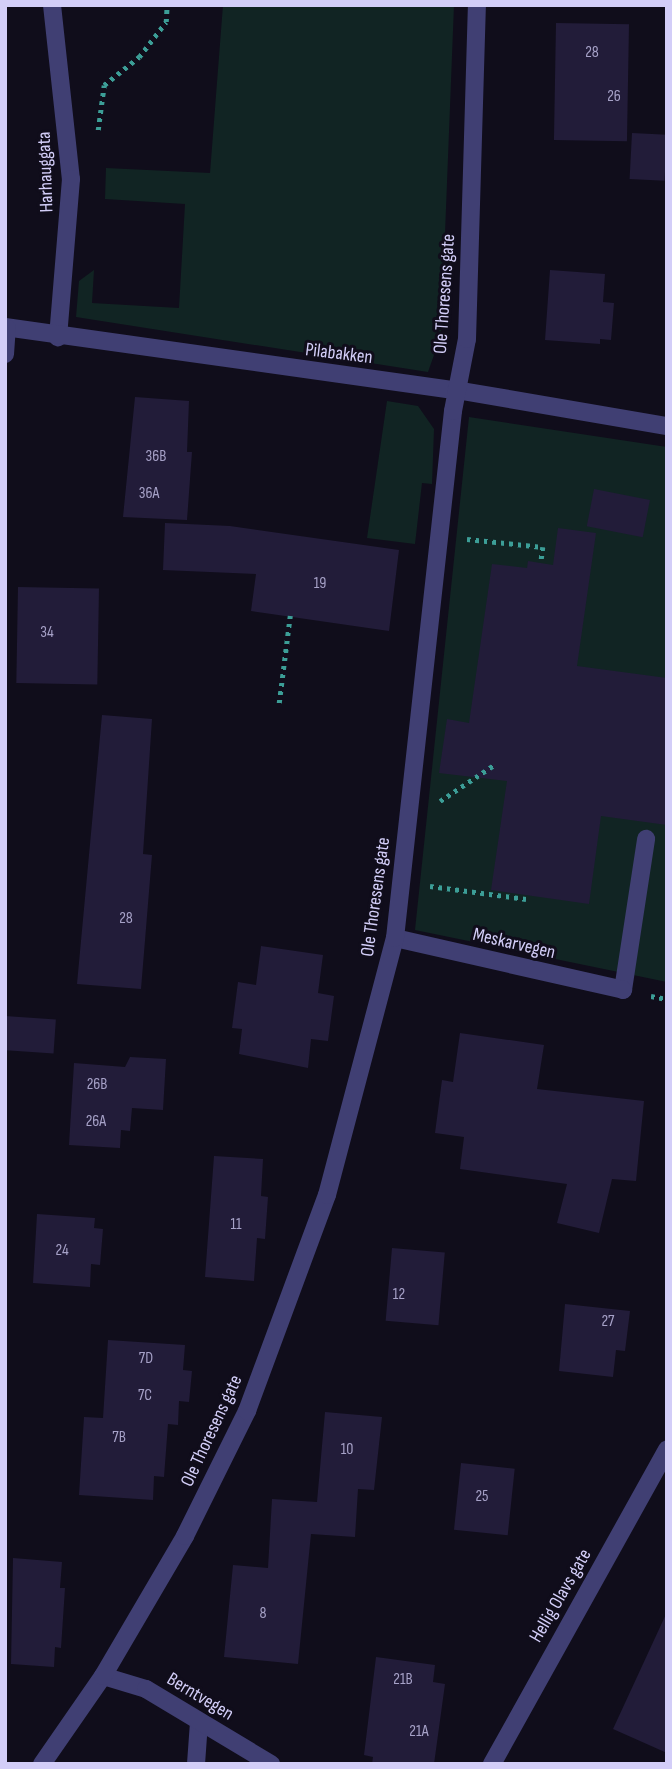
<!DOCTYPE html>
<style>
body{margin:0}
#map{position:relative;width:672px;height:1769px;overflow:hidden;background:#100d1b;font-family:"Sofia Sans Condensed",sans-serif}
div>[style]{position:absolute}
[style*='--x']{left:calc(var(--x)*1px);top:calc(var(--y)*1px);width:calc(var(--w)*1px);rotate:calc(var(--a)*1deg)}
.green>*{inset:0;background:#112423}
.building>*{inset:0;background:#221c39;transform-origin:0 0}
.path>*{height:4.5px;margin-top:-2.25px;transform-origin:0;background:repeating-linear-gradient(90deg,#3c9e97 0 3.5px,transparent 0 8.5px)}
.lane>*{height:18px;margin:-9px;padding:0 9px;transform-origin:9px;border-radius:9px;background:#403f73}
.street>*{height:18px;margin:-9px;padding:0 9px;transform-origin:9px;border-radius:9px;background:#403f73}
span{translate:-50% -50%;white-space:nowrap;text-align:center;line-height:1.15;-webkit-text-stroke:6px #100d1b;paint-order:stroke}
.number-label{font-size:16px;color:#a7a2c8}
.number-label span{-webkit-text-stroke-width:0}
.street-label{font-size:19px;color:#d3cef8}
.frame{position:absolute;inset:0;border:7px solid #d3cef8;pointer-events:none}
</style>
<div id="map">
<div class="green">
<i style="clip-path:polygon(223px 5px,454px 5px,441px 335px,428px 372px,76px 317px,79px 281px,94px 270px,92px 303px,179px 308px,185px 204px,105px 199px,106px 168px,210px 173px)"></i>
<i style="clip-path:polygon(387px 401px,418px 406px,434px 429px,432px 484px,422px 483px,415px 544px,367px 538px)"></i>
<i style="clip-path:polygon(469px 417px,667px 447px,667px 982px,415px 930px)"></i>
</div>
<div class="building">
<i style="left:556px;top:23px;width:73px;height:117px;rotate:1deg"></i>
<i style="left:632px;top:133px;width:35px;height:46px;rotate:3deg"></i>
<i style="clip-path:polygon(550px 270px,605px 274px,603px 302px,614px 303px,611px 340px,600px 339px,600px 344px,545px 340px)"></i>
<i style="clip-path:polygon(135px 397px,189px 401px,187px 452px,192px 452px,187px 520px,123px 517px)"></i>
<i style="left:594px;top:489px;width:57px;height:38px;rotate:11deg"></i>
<i style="clip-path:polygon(165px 523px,230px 526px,399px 550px,389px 631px,251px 611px,256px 574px,163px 570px)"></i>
<i style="clip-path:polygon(558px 528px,596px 533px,577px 666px,667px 678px,667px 825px,601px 816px,589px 904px,491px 890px,507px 781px,439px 773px,447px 719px,469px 723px,492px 564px,527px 568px,528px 561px,553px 565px)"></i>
<i style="left:18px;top:587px;width:81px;height:96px;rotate:1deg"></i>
<i style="clip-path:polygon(102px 715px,152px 719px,143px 854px,152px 855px,141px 989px,77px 984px)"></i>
<i style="clip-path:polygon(261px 946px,323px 955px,318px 993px,334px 996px,328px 1041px,311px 1039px,308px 1068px,239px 1054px,242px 1029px,232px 1028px,238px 982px,256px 985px)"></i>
<i style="left:5px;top:1016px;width:51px;height:34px;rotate:4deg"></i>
<i style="clip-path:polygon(460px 1033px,544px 1045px,537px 1089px,644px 1101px,636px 1181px,612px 1179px,599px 1233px,557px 1223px,567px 1184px,460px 1169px,464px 1137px,435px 1133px,442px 1080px,453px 1082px)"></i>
<i style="clip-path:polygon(130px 1057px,166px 1059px,163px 1110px,132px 1108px,130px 1131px,121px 1130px,120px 1148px,69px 1145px,74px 1063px,125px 1067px)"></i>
<i style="clip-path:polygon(214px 1156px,263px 1159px,261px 1196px,268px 1197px,265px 1239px,257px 1238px,254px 1281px,205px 1277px)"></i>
<i style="clip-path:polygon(37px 1214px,95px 1218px,94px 1228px,103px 1229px,100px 1265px,91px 1264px,90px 1287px,33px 1283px)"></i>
<i style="left:392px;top:1248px;width:53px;height:73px;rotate:5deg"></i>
<i style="clip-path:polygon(565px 1304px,630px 1311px,625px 1351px,616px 1350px,613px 1377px,559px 1371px)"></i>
<i style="clip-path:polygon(108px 1340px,185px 1345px,183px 1370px,192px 1371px,189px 1402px,179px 1401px,178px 1425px,168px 1424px,164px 1477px,154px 1476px,153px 1500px,79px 1495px,84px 1417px,103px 1418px)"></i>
<i style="clip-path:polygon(325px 1412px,382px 1417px,374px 1490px,358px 1489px,355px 1537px,311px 1534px,298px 1664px,224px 1657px,233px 1565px,268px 1568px,272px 1499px,317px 1502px)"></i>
<i style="left:461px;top:1463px;width:54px;height:67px;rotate:6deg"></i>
<i style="clip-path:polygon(13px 1558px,62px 1562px,60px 1588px,65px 1588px,61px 1648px,55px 1647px,54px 1667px,11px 1664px)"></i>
<i style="clip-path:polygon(667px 1612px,667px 1753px,613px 1729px)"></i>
<i style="clip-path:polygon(376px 1657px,435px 1665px,433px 1682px,445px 1684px,434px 1764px,372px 1764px,373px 1757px,364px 1755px)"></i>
</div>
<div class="path">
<i style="--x:98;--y:130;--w:45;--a:-82.4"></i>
<i style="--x:104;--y:85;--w:45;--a:-38.7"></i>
<i style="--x:139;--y:57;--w:44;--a:-52.4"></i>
<i style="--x:166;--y:22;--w:17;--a:-87"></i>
<i style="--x:467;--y:539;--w:76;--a:6"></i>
<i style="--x:543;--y:547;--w:16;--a:97"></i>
<i style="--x:279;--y:703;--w:88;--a:-82.8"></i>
<i style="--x:440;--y:801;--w:65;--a:-33.7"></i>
<i style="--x:430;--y:886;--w:97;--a:7.7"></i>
<i style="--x:651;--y:996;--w:16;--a:11"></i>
</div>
<div class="lane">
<i style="--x:52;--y:5;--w:175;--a:83.8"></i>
<i style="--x:71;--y:179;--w:159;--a:94.7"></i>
<i style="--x:623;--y:990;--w:153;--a:-81.3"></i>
<i style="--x:196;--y:1764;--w:42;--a:-85.9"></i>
</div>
<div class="street">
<i style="--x:5;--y:327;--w:455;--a:8"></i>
<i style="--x:456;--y:390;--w:214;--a:9.7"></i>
<i style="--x:5;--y:354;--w:26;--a:-86"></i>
<i style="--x:395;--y:938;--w:234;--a:12.8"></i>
<i style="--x:103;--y:1676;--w:45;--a:16.8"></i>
<i style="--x:146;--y:1689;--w:146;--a:31"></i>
<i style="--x:42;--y:1764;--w:107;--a:-55.3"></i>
<i style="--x:103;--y:1676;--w:162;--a:-59.6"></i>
<i style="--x:185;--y:1536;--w:140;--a:-63.6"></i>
<i style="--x:247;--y:1411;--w:230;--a:-69.7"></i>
<i style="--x:327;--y:1195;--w:266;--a:-75.2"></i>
<i style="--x:395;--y:938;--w:530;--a:-83.72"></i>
<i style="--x:453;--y:411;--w:73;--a:-79"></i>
<i style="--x:467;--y:339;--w:334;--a:-88.3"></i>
<i style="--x:492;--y:1764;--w:360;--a:-60.9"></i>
</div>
<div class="number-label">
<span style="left:592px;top:53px">28</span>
<span style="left:614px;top:97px">26</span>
<span style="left:156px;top:457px">36B</span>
<span style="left:149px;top:494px">36A</span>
<span style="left:320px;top:584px">19</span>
<span style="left:47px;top:633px">34</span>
<span style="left:126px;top:919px">28</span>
<span style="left:97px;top:1085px">26B</span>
<span style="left:96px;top:1122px">26A</span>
<span style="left:236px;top:1225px">11</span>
<span style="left:62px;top:1251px">24</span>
<span style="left:399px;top:1295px">12</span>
<span style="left:608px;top:1322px">27</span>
<span style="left:146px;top:1359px">7D</span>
<span style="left:145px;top:1396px">7C</span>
<span style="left:119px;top:1438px">7B</span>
<span style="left:347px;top:1450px">10</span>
<span style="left:482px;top:1497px">25</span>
<span style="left:263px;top:1614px">8</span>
<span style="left:403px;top:1680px">21B</span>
<span style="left:419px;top:1732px">21A</span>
</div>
<div class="street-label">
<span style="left:46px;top:172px;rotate:-92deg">Harhauggata</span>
<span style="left:445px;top:294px;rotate:-86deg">Ole Thoresens gate</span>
<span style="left:339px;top:354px;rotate:7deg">Pilabakken</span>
<span style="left:376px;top:897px;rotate:-82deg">Ole Thoresens gate</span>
<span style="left:514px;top:944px;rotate:13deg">Meskarvegen</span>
<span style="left:212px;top:1431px;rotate:-65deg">Ole Thoresens gate</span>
<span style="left:561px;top:1596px;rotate:-60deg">Hellig Olavs gate</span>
<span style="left:200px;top:1697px;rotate:31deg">Berntvegen</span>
</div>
<div class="frame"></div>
</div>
